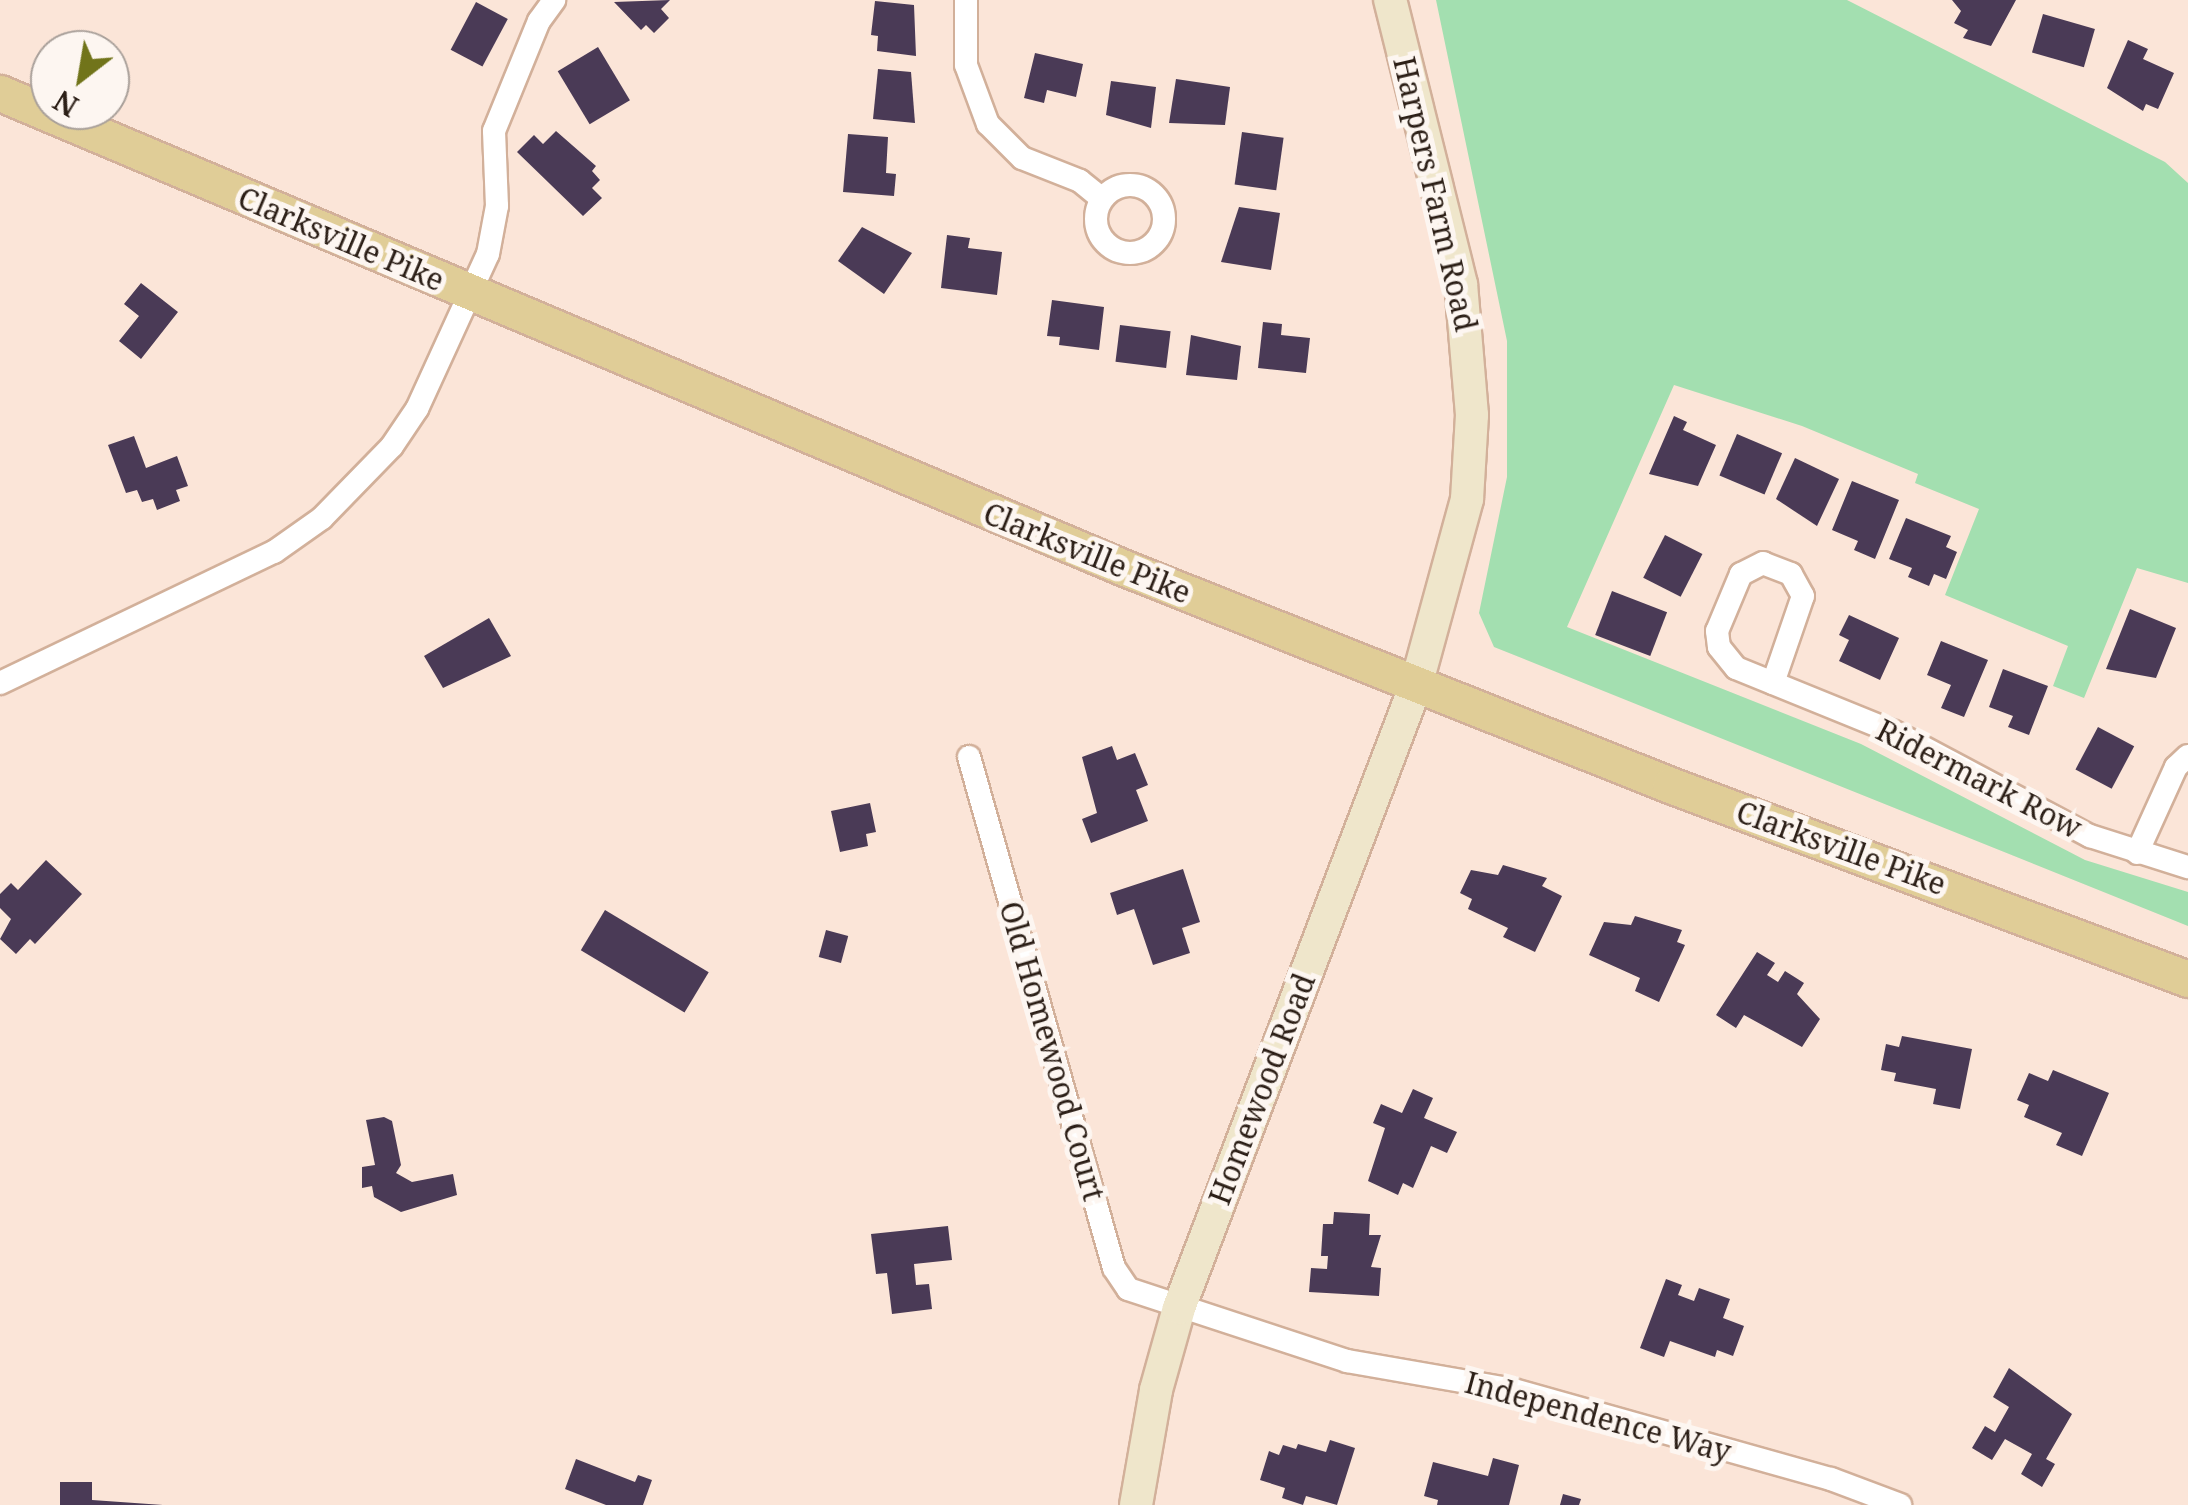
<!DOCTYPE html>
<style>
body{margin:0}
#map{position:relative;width:2188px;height:1505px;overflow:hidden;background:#fbe5d8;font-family:"Noto Serif",serif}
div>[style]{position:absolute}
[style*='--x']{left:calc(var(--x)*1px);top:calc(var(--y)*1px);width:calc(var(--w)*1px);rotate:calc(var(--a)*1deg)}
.green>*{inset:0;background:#a3dfb0}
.building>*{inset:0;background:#4a3a56;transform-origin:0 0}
.roads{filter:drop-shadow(2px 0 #d2b09a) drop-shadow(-2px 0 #d2b09a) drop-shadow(0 2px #d2b09a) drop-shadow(0 -2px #d2b09a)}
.street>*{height:22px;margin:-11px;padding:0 11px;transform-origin:11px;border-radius:11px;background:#fff}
.street>.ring{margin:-11px;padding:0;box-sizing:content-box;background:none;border:22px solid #fff;border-radius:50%}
.secondary>*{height:32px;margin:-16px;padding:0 16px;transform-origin:16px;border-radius:16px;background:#efe6cb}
.primary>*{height:35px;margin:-17.5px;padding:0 17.5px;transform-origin:17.5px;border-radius:17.5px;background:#e0cd97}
span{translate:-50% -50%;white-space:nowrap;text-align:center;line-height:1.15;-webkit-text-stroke:10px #fdf6f1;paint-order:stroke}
.street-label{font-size:30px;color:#2c1f17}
.north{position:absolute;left:30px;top:30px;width:100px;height:100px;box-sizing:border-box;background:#fdf6f1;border:2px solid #a9a09a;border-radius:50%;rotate:211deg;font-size:28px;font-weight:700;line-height:40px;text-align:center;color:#2c1f17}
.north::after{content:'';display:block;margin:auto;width:35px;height:45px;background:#71741a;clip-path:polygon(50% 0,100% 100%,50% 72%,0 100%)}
</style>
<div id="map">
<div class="green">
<i style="clip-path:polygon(1436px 0,1847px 0,2165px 162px,2188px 183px,2188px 583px,2137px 568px,2084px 698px,2053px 686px,2068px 646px,1945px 595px,1979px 509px,1915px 483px,1918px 474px,1802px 426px,1674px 385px,1567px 627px,1861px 744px,2085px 860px,2188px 892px,2188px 926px,1494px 647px,1479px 613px,1507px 477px,1507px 341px)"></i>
</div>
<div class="building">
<i style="clip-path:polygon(670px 0,661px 9px,669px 18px,654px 33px,646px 25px,641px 30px,614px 2px)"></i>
<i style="clip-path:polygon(1952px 0,2016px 0,1991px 46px,1963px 38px,1968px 30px,1954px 23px,1961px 11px)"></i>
<i style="clip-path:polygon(875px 1px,914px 5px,916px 56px,877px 51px,878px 36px,871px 35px)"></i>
<i style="left:476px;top:2px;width:36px;height:54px;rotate:28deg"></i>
<i style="left:2043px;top:14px;width:54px;height:40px;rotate:16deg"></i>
<i style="clip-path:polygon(2128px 40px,2148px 49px,2143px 59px,2174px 73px,2158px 109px,2146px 104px,2143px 111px,2107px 88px)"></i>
<i style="left:598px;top:47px;width:62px;height:47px;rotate:59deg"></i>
<i style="clip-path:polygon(1035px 53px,1083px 64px,1076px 97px,1047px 90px,1044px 103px,1024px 98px)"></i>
<i style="clip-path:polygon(878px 69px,911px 72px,915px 123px,873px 119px)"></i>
<i style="clip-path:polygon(1176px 79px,1230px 87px,1225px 125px,1169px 123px)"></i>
<i style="clip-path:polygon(1111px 81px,1156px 87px,1151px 128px,1106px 115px)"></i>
<i style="clip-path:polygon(556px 131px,596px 166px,592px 171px,600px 180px,592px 188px,602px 198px,583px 216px,517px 152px,534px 135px,543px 144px)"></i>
<i style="left:1242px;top:132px;width:42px;height:53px;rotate:8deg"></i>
<i style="clip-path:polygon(848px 134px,888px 137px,886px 173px,896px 174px,894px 196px,843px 192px)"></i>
<i style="clip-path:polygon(1239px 207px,1280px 213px,1271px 270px,1221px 262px)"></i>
<i style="clip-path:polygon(862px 227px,912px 253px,884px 294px,838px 261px)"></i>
<i style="clip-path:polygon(947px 235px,970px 238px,968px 248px,1002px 252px,997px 295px,941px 288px)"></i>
<i style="clip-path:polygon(141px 283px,178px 312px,141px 359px,119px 341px,139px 316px,124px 304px)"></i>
<i style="clip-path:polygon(1052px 300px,1104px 307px,1099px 350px,1059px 345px,1060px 337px,1047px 336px)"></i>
<i style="clip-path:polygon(1263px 322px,1282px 324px,1281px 335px,1310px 338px,1306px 373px,1258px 368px)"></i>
<i style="left:1120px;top:325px;width:51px;height:37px;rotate:7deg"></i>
<i style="clip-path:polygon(1191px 335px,1241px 346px,1237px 380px,1186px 375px)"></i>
<i style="clip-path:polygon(1674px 416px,1687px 422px,1683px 430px,1716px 445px,1698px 486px,1649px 474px)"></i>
<i style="left:1737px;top:434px;width:49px;height:45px;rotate:23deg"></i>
<i style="clip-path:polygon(134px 436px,146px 468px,177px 456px,188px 486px,176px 490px,180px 501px,157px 510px,153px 499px,142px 502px,137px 490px,126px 493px,108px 445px)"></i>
<i style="clip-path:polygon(1795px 458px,1839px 479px,1817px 526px,1776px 499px)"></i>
<i style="clip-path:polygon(1852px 481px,1899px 500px,1875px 559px,1854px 550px,1858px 541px,1832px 530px)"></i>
<i style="clip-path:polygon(1906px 518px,1951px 536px,1946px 547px,1957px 552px,1946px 579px,1934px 574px,1929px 586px,1908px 577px,1912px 568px,1889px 559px)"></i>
<i style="left:1665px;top:535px;width:42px;height:48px;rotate:27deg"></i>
<i style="left:1612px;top:591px;width:59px;height:47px;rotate:21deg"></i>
<i style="clip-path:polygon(2130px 609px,2176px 628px,2156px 678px,2106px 669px)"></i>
<i style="clip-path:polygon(1849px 615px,1899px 638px,1880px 680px,1839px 661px,1849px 640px,1839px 635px)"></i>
<i style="clip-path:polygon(489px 618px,511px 656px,443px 688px,424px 656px)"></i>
<i style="clip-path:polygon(1941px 641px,1988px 660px,1964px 717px,1941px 708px,1951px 685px,1927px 675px)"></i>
<i style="clip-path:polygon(2003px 669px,2048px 686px,2029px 735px,2008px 727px,2013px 716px,1989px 707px)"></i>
<i style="left:2098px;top:727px;width:41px;height:48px;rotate:28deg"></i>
<i style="clip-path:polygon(1112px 746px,1117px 760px,1135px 753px,1148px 785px,1136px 790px,1148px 821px,1091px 843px,1082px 819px,1097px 813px,1082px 757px)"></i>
<i style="clip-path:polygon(870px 803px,876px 832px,866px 834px,868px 846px,840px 852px,831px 811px)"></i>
<i style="clip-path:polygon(46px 860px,82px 894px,35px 944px,30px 939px,16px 954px,0 939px,11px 919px,0 908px,0 894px,11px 883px,18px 890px)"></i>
<i style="clip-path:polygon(1503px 865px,1547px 878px,1542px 886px,1562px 896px,1535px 952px,1503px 937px,1508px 928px,1468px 909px,1472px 899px,1460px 893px,1471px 870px,1498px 875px)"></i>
<i style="clip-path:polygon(1183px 869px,1200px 922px,1182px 928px,1190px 953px,1153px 965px,1134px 909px,1117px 915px,1110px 893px)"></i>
<i style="left:605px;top:910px;width:121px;height:47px;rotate:31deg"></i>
<i style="clip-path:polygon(1635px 916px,1682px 930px,1677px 942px,1685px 945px,1659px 1002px,1635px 991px,1640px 978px,1589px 955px,1604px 922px,1631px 925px)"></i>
<i style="left:826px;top:930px;width:23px;height:28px;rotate:15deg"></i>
<i style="clip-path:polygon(1757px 952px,1775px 963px,1767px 975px,1778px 982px,1785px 971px,1804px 983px,1797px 994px,1820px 1019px,1802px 1047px,1744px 1015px,1736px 1028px,1716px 1015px)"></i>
<i style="clip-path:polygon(1902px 1036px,1972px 1049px,1960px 1109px,1933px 1104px,1936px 1089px,1894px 1081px,1896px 1073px,1881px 1070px,1886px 1044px,1899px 1047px)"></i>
<i style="clip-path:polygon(2053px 1070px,2109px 1093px,2082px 1156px,2056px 1145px,2062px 1133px,2024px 1117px,2029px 1105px,2017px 1100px,2029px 1073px,2048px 1081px)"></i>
<i style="clip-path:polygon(1413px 1089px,1433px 1098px,1424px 1118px,1457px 1132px,1447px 1153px,1431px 1146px,1413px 1188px,1403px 1183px,1398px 1195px,1368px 1181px,1385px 1128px,1373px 1123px,1381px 1104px,1402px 1113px)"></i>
<i style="clip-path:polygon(384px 1117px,392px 1121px,401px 1165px,396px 1173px,412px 1182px,453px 1174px,457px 1195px,401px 1212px,374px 1197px,372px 1186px,362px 1188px,362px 1167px,375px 1165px,366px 1120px)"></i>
<i style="clip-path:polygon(1334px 1212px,1370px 1214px,1369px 1235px,1381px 1235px,1371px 1267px,1381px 1268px,1379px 1296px,1309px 1292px,1311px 1268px,1327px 1269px,1328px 1256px,1321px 1256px,1323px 1224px,1333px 1224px)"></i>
<i style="clip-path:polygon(948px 1226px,952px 1260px,914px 1264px,916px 1285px,929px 1284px,932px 1309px,892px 1314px,887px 1273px,876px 1274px,871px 1234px)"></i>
<i style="clip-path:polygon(1666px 1279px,1682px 1285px,1678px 1295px,1694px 1301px,1699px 1288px,1730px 1299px,1723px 1318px,1744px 1326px,1733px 1356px,1717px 1350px,1715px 1357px,1670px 1341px,1664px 1357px,1640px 1348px)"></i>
<i style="clip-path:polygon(2009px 1368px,2072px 1414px,2046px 1459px,2055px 1464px,2042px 1487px,2021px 1474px,2032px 1454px,2005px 1439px,1992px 1460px,1972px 1448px,1985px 1426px,1995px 1432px,2009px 1407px,1993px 1397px)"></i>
<i style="clip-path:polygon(1330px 1440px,1355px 1448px,1337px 1505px,1306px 1496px,1303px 1505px,1282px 1498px,1285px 1488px,1260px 1480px,1269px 1451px,1279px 1455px,1283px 1445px,1296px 1449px,1298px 1444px,1326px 1452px)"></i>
<i style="clip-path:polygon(1493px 1458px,1519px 1465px,1509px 1505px,1437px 1505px,1438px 1500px,1424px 1496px,1433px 1462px,1488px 1476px)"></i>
<i style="clip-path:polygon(576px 1459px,635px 1482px,638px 1475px,652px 1480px,643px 1505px,606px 1505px,565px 1489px)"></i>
<i style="clip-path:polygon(60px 1482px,92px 1482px,92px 1500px,163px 1505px,60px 1505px)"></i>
<i style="clip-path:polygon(1563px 1494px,1581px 1499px,1579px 1505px,1560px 1505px)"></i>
</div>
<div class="roads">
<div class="street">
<i style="--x:966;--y:0;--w:65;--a:90"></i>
<i style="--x:966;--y:65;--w:63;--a:69.6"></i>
<i style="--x:988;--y:124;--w:48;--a:45"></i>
<i style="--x:1022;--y:158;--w:62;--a:21.6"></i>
<i style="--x:1080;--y:181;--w:28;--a:39"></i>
<i class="ring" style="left:1096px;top:185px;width:46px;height:46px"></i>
<i style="--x:0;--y:683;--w:304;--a:-25.6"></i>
<i style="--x:274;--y:552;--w:59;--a:-35.3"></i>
<i style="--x:322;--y:518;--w:100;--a:-45.8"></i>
<i style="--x:392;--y:446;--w:45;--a:-56"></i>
<i style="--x:417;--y:409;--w:170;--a:-65.4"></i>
<i style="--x:488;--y:254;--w:49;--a:-79.4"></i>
<i style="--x:497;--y:206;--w:75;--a:-92.3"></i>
<i style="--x:494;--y:131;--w:119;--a:-67.8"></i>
<i style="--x:539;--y:21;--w:26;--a:-54"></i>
<i style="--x:1773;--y:683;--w:92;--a:-71"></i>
<i style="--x:1803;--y:596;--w:25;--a:-119"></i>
<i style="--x:1791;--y:574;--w:30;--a:-159"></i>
<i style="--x:1763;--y:563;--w:25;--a:153"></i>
<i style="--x:1741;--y:574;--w:62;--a:112.8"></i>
<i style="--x:1717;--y:631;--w:16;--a:83"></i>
<i style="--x:1719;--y:647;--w:27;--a:51"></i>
<i style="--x:1736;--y:668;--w:170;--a:22.1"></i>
<i style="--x:1894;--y:732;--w:222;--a:28"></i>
<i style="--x:2090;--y:836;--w:103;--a:17.6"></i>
<i style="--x:969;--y:757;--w:531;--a:74.16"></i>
<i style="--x:1114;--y:1268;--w:25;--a:56"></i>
<i style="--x:1128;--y:1289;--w:231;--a:18.2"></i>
<i style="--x:1347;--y:1361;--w:169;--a:9.9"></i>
<i style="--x:1514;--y:1390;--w:329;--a:15.7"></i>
<i style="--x:1831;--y:1479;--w:74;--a:20.6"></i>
<i style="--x:2137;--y:853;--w:94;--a:-65.6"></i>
<i style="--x:2176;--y:767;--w:16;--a:-43"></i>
</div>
<div class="secondary">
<i style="--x:1136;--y:1505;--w:117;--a:-80.1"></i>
<i style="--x:1156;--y:1390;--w:85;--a:-74.3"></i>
<i style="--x:1179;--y:1308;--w:670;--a:-69.18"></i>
<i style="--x:1417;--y:682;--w:190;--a:-74.7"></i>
<i style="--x:1467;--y:499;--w:84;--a:-86.6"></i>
<i style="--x:1472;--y:415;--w:131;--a:-94.8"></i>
<i style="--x:1461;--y:284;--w:293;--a:-104"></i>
</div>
<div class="primary">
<i style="--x:0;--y:93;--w:1218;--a:22.9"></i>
<i style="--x:1122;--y:567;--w:590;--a:21.69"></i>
<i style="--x:1670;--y:785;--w:553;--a:20.53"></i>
</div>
</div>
<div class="street-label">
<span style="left:1435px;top:194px;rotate:77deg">Harpers Farm Road</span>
<span style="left:341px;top:239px;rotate:23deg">Clarksville Pike</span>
<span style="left:1087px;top:553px;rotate:22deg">Clarksville Pike</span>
<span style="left:1979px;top:779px;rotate:27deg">Ridermark Row</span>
<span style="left:1841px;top:848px;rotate:20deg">Clarksville Pike</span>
<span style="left:1052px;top:1051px;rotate:74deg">Old Homewood Court</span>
<span style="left:1262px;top:1089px;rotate:-69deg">Homewood Road</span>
<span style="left:1598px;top:1417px;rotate:15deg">Independence Way</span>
</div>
<div class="north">N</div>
</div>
